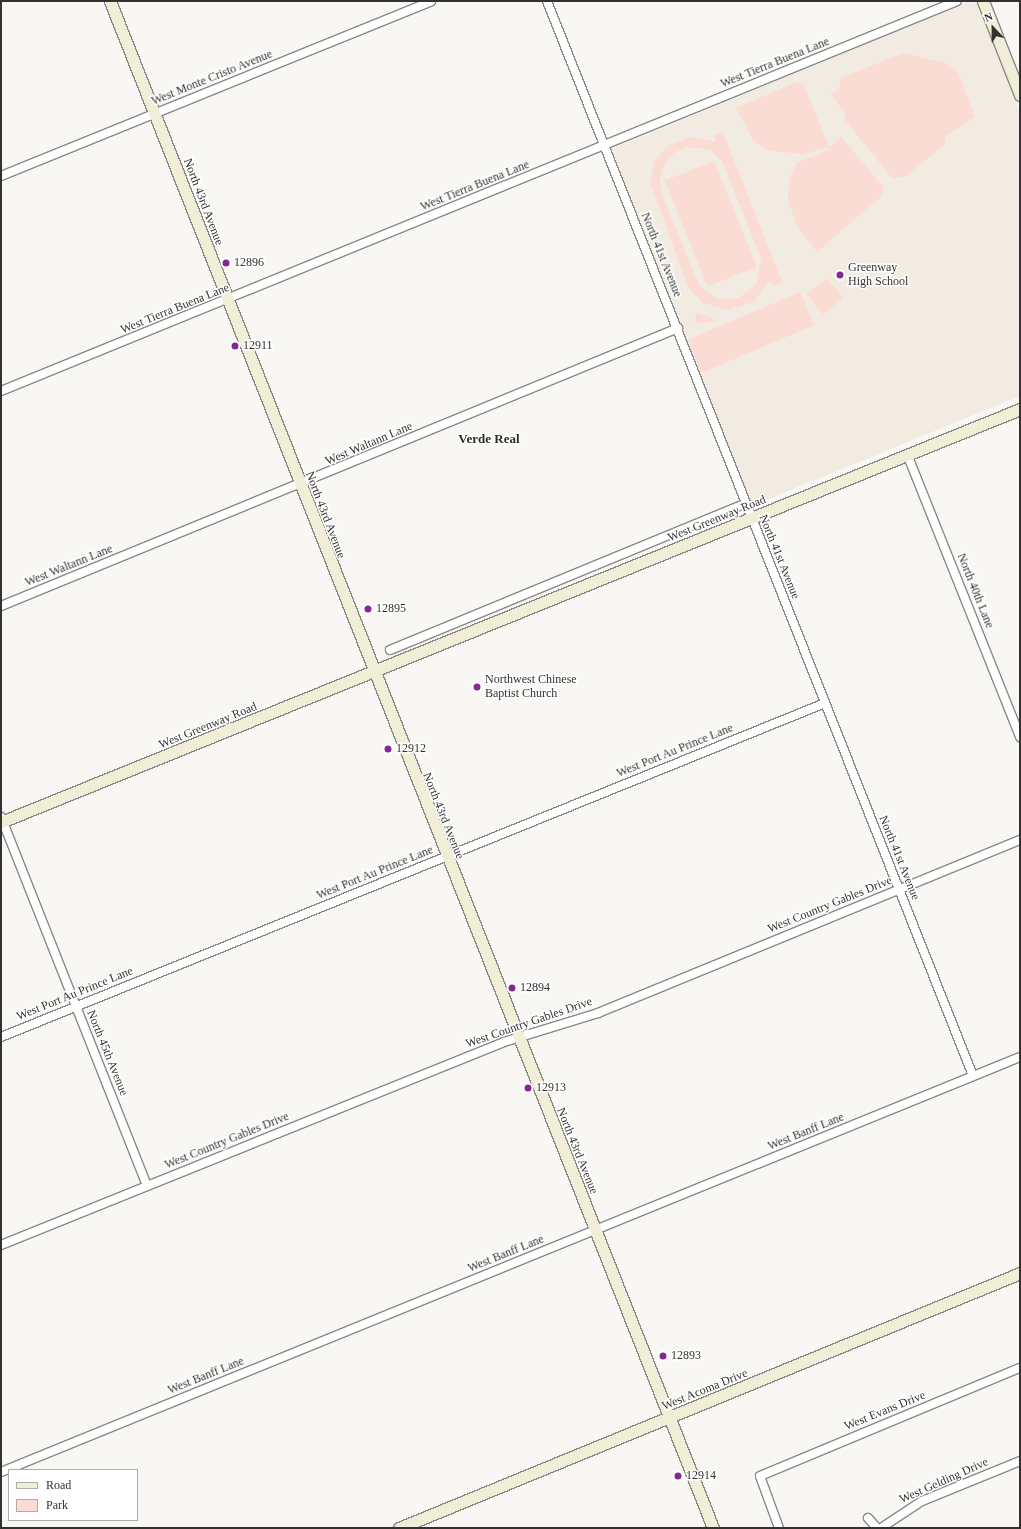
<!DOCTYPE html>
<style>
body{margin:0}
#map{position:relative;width:1021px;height:1529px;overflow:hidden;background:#f9f7f4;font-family:Georgia,serif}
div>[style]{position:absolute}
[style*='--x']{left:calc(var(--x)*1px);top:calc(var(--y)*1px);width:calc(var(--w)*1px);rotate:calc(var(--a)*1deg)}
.built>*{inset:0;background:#f1ebe1}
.green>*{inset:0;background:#fbdcd5;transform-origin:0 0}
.roads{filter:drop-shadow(1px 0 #8b8986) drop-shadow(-1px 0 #8b8986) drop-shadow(0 1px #8b8986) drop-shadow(0 -1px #8b8986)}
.street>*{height:8px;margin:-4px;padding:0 4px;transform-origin:4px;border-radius:4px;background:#fff}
.secondary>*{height:11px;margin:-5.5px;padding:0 5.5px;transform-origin:5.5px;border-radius:5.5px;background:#f1eed8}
.dots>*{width:11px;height:11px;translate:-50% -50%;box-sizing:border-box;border:2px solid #fff;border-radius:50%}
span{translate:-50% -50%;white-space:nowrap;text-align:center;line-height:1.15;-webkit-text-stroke:3px #fff;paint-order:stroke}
.street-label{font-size:12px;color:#333231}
.poi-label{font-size:12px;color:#333231}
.left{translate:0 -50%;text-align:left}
.neighbourhood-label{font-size:13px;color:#2c2b28;font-weight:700}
.frame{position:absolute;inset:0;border:2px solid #333231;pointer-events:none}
.legend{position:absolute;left:8px;top:1469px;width:130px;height:52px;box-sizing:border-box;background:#fff;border:1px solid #adadad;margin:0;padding:5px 7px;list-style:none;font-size:12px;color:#333231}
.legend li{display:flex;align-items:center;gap:8px;height:20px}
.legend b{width:20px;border:1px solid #adadad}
.north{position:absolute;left:973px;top:8px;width:40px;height:40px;-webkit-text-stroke:3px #fff;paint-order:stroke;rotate:338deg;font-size:11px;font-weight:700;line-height:16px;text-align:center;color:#333231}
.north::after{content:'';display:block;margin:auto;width:14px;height:18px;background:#333231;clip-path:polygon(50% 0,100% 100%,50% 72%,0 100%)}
</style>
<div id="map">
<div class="built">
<i style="clip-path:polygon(967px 2px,978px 4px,1020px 113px,1020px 396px,754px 505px,749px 502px,612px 149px)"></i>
</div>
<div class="green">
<i style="clip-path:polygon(903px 53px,946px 63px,958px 72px,975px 117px,945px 137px,946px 143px,907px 176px,892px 178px,844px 119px,845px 112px,830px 94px,838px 91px,841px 78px)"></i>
<i style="clip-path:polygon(797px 82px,804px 85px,829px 147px,805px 154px,769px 151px,754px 141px,736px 108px)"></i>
<i style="clip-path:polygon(evenodd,723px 132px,782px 282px,773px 286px,770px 280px,753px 302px,728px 310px,703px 303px,688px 287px,650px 182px,655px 160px,669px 145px,690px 137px,716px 142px,714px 136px,723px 132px,689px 147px,710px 150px,722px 161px,761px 258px,757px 283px,739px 298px,718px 299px,699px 285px,662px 195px,660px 179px,665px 162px,675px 152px,689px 147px)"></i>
<i style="clip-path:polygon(841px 137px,883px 186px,882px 196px,817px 252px,796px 225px,788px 198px,791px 174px,797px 163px,827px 150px)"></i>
<i style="left:714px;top:161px;width:114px;height:53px;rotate:68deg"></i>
<i style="left:827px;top:278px;width:26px;height:26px;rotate:51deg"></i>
<i style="left:800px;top:292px;width:36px;height:122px;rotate:67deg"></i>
<i style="clip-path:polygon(696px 313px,713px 318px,713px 321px,695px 324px)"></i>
</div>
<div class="roads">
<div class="street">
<i style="--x:547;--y:1;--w:1156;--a:68.38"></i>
<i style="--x:1;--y:176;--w:464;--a:-22.1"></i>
<i style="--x:1;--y:391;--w:1032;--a:-22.19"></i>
<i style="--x:907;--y:454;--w:305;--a:68.2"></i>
<i style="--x:1;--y:606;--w:732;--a:-22.32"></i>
<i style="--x:390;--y:650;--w:384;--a:-22.4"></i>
<i style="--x:1;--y:817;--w:397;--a:68.4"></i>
<i style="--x:1;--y:1037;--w:889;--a:-22.06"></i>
<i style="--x:1;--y:1245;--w:542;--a:-21.98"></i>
<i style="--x:504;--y:1042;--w:98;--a:-17.1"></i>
<i style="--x:598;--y:1013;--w:456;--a:-22.3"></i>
<i style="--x:1;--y:1472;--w:1100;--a:-22.16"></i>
<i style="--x:868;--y:1518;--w:13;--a:48"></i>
<i style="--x:779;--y:1528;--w:55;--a:-110.1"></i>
<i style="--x:760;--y:1476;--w:282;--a:-22.6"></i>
<i style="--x:881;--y:1528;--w:49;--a:-33.4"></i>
<i style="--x:922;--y:1501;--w:106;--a:-22.2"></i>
</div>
<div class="secondary">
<i style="--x:110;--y:1;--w:1642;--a:68.45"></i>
<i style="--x:983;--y:1;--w:101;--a:68.5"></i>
<i style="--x:1;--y:822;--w:1100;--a:-22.06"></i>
<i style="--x:399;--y:1528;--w:671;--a:-22.32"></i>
</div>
</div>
<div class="dots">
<i style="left:226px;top:263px;background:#842894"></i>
<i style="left:840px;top:275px;background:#842894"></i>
<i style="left:235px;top:346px;background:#842894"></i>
<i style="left:368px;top:609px;background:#842894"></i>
<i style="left:477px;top:687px;background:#842894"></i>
<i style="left:388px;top:749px;background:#842894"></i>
<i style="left:512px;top:988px;background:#842894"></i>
<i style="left:528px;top:1088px;background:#842894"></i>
<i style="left:663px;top:1356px;background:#842894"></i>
<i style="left:678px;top:1476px;background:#842894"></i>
</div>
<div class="street-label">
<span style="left:775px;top:63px;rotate:-22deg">West Tierra Buena Lane</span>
<span style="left:212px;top:78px;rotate:-22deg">West Monte Cristo Avenue</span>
<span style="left:475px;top:186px;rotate:-22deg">West Tierra Buena Lane</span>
<span style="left:203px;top:202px;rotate:69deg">North 43rd Avenue</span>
<span style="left:661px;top:255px;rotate:68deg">North 41st Avenue</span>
<span style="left:175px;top:309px;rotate:-22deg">West Tierra Buena Lane</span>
<span style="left:369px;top:444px;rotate:-23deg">West Waltann Lane</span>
<span style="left:325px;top:515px;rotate:69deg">North 43rd Avenue</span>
<span style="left:717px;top:519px;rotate:-22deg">West Greenway Road</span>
<span style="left:779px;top:557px;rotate:68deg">North 41st Avenue</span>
<span style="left:69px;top:566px;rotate:-22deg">West Waltann Lane</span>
<span style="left:975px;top:591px;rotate:68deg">North 40th Lane</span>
<span style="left:208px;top:726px;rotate:-22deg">West Greenway Road</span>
<span style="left:675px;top:751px;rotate:-22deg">West Port Au Prince Lane</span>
<span style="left:443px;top:816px;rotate:68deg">North 43rd Avenue</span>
<span style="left:899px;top:858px;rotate:68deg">North 41st Avenue</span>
<span style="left:375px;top:873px;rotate:-22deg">West Port Au Prince Lane</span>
<span style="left:830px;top:905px;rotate:-22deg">West Country Gables Drive</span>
<span style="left:75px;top:994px;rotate:-22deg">West Port Au Prince Lane</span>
<span style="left:529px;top:1023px;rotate:-19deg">West Country Gables Drive</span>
<span style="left:107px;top:1053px;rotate:68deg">North 45th Avenue</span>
<span style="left:806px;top:1132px;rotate:-22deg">West Banff Lane</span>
<span style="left:227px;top:1141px;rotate:-22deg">West Country Gables Drive</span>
<span style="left:577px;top:1151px;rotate:68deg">North 43rd Avenue</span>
<span style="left:506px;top:1254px;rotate:-22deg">West Banff Lane</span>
<span style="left:206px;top:1376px;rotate:-22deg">West Banff Lane</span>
<span style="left:705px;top:1390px;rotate:-22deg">West Acoma Drive</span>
<span style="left:885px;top:1411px;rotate:-22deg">West Evans Drive</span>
<span style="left:944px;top:1481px;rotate:-24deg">West Gelding Drive</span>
</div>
<div class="poi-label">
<span class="left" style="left:234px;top:263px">12896</span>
<span class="left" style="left:848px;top:275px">Greenway<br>High School</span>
<span class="left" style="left:243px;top:346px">12911</span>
<span class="left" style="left:376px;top:609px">12895</span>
<span class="left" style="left:485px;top:687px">Northwest Chinese<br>Baptist Church</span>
<span class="left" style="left:396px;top:749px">12912</span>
<span class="left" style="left:520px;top:988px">12894</span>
<span class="left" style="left:536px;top:1088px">12913</span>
<span class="left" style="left:671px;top:1356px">12893</span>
<span class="left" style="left:686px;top:1476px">12914</span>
</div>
<div class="neighbourhood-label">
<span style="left:489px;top:439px">Verde Real</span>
</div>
<div class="frame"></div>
<ul class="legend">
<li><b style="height:5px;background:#f1eed8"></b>Road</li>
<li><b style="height:11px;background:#fbdcd5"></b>Park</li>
</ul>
<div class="north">N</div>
</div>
